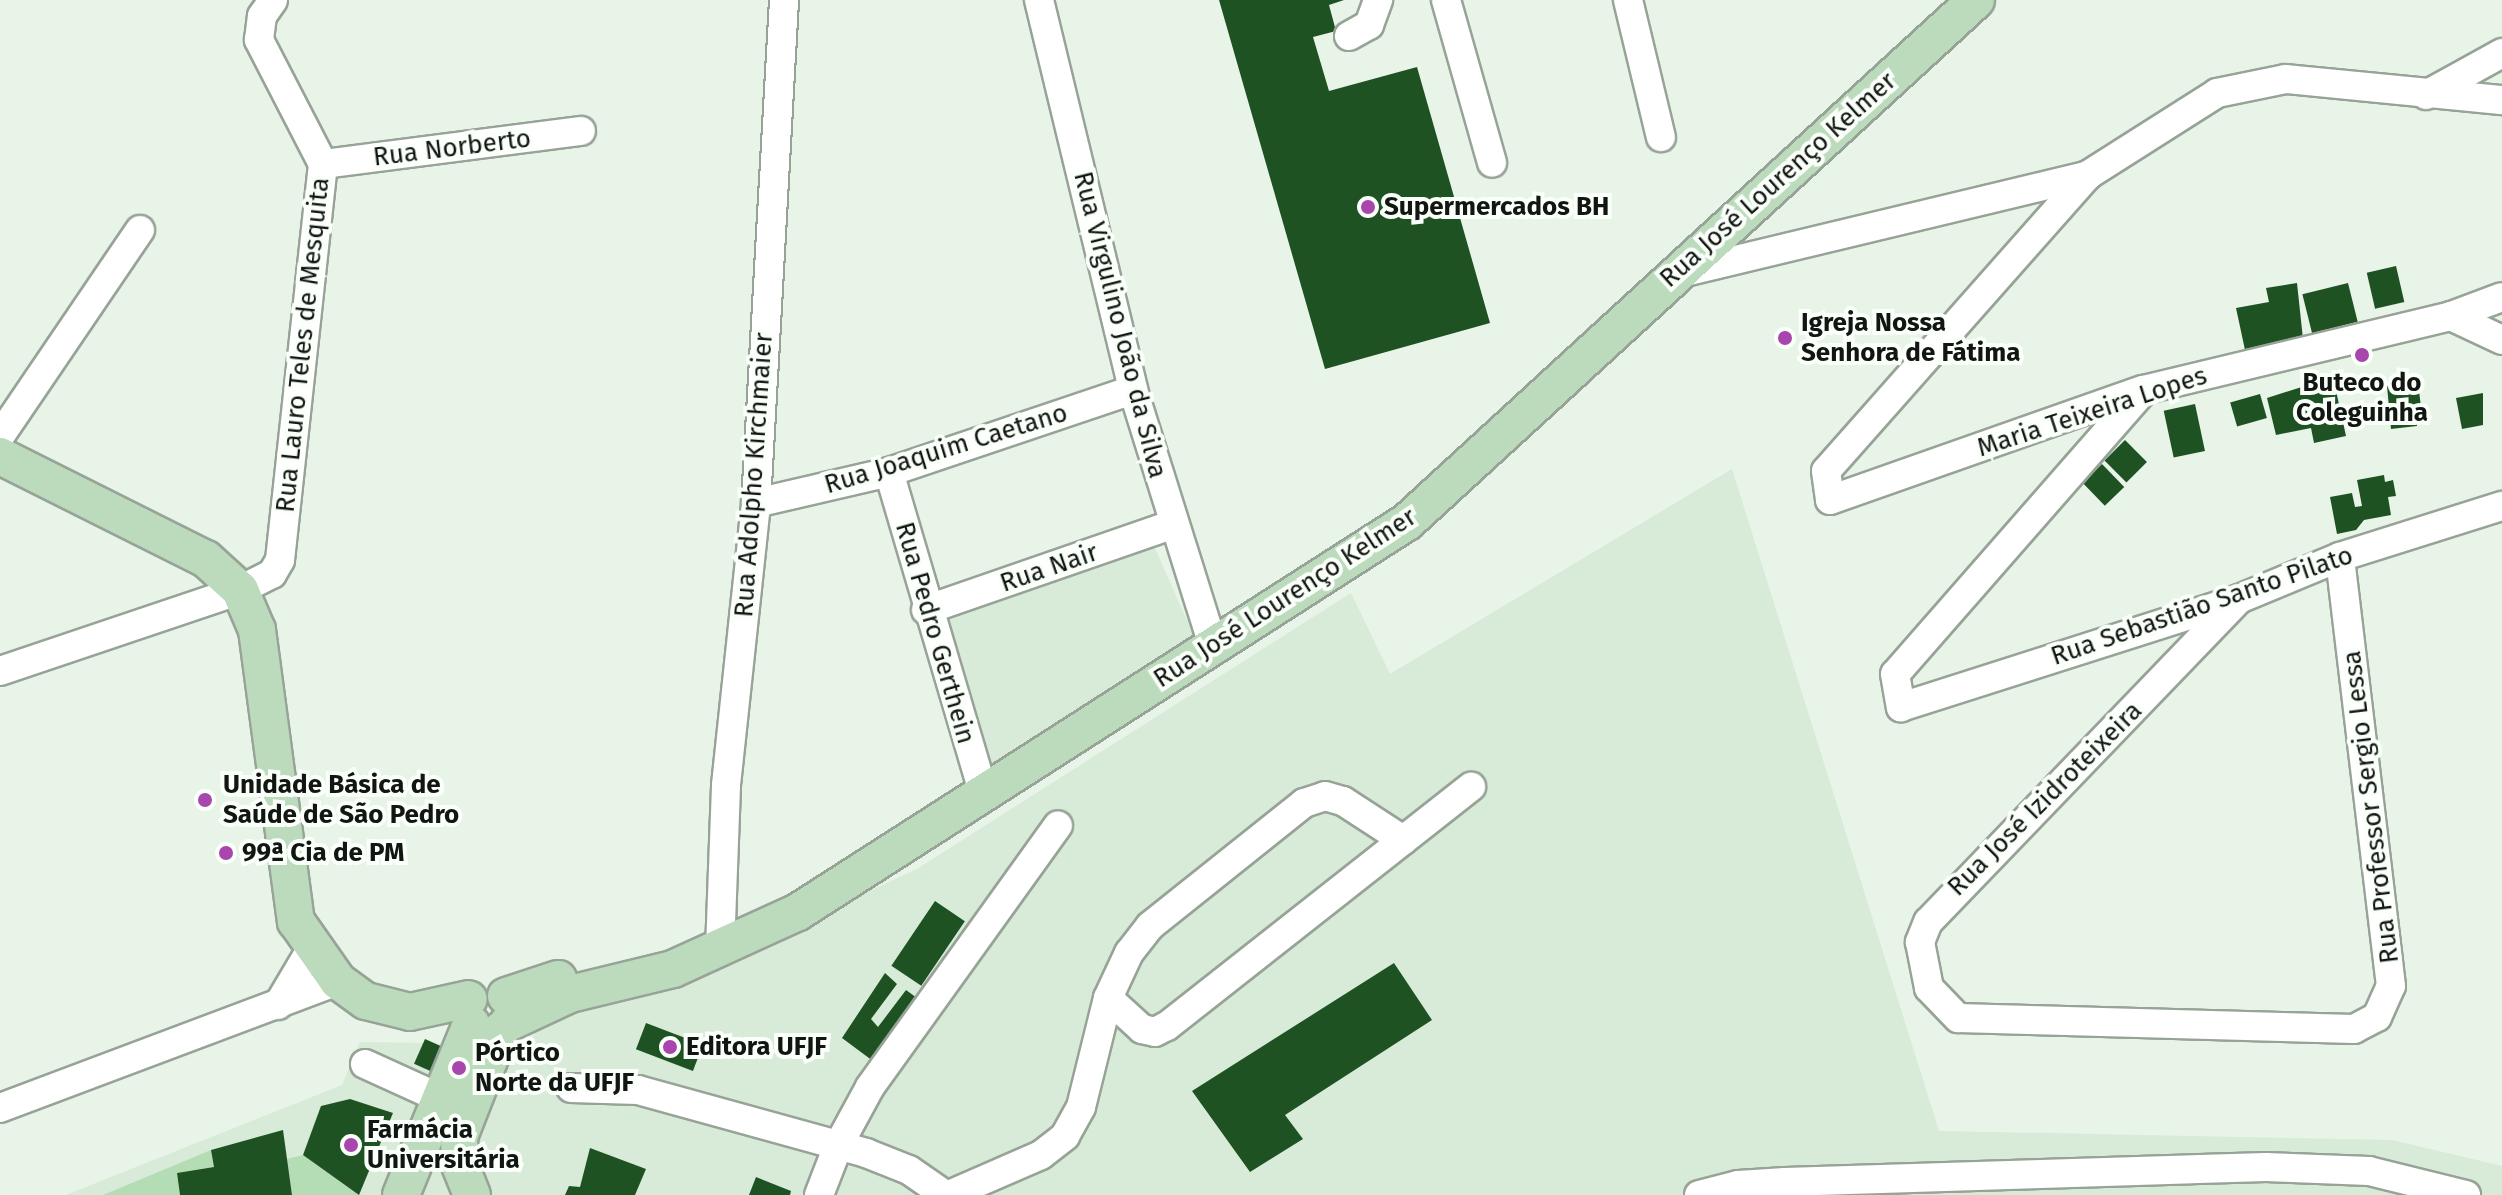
<!DOCTYPE html>
<meta charset="utf-8">
<style>
body{margin:0}
#map{position:relative;width:2502px;height:1195px;overflow:hidden;background:#e7f4e7;font-family:"Fira Sans",sans-serif}
div>[style]{position:absolute}
[style*='--x']{left:calc(var(--x)*1px);top:calc(var(--y)*1px);width:calc(var(--w)*1px);rotate:calc(var(--a)*1deg)}
.built>*{inset:0;background:#d8ead8}
.green>*{inset:0;background:#b4dcb5}
.building>*{inset:0;background:#1e5223;transform-origin:0 0}
.roads{filter:drop-shadow(2px 0 #97a397) drop-shadow(-2px 0 #97a397) drop-shadow(0 2px #97a397) drop-shadow(0 -2px #97a397)}
.minor>*{height:28px;margin:-14px;padding:0 14px;transform-origin:14px;border-radius:14px;background:#fff}
.major>*{height:36px;margin:-18px;padding:0 18px;transform-origin:18px;border-radius:18px;background:#bbdbbc}
.dots>*{width:22px;height:22px;translate:-50% -50%;box-sizing:border-box;border:4px solid #fafffa;border-radius:50%}
span{translate:-50% -50%;white-space:nowrap;text-align:center;line-height:1.15;-webkit-text-stroke:8px #fafffa;paint-order:stroke}
.street-label{font-size:26px;color:#121612}
.poi-label{font-size:26px;color:#121612;font-weight:700}
.left{translate:0 -50%;text-align:left}
</style>
<div id="map">
<div class="built">
<i style="clip-path:polygon(1732px 469px,1939px 1131px,2392px 1140px,2502px 1166px,2502px 1195px,66px 1195px,342px 1085px,360px 1042px,425px 1043px,497px 1069px,540px 1029px,566px 1014px,691px 974px,917px 869px,1351px 593px,1390px 674px)"></i>
<i style="clip-path:polygon(1153px 544px,1197px 643px,989px 771px,939px 620px)"></i>
</div>
<div class="green">
<i style="clip-path:polygon(211px 1150px,214px 1167px,177px 1173px,180px 1195px,103px 1195px)"></i>
<i style="clip-path:polygon(303px 1155px,359px 1195px,292px 1195px,287px 1159px)"></i>
</div>
<div class="building">
<i style="clip-path:polygon(1219px 0,1344px 0,1329px 5px,1336px 31px,1313px 37px,1329px 91px,1417px 67px,1490px 323px,1325px 369px)"></i>
<i style="left:2396px;top:266px;width:37px;height:30px;rotate:77deg"></i>
<i style="clip-path:polygon(2297px 283px,2303px 339px,2245px 350px,2236px 308px,2269px 302px,2266px 288px)"></i>
<i style="left:2348px;top:283px;width:40px;height:47px;rotate:76deg"></i>
<i style="clip-path:polygon(2333px 377px,2346px 436px,2314px 443px,2311px 428px,2276px 435px,2267px 398px)"></i>
<i style="clip-path:polygon(2418px 383px,2422px 415px,2416px 415px,2417px 426px,2391px 429px,2387px 386px)"></i>
<i style="clip-path:polygon(2483px 393px,2483px 425px,2462px 429px,2456px 398px)"></i>
<i style="left:2260px;top:394px;width:25px;height:31px;rotate:74deg"></i>
<i style="left:2195px;top:404px;width:48px;height:32px;rotate:78deg"></i>
<i style="left:2125px;top:440px;width:31px;height:29px;rotate:45deg"></i>
<i style="left:2102px;top:464px;width:32px;height:27px;rotate:46deg"></i>
<i style="clip-path:polygon(2384px 475px,2385px 482px,2393px 480px,2396px 496px,2388px 497px,2391px 515px,2364px 520px,2356px 530px,2337px 534px,2330px 497px,2352px 493px,2355px 507px,2362px 506px,2357px 480px)"></i>
<i style="left:935px;top:901px;width:36px;height:78px;rotate:34deg"></i>
<i style="clip-path:polygon(1394px 963px,1432px 1020px,1285px 1115px,1303px 1139px,1250px 1172px,1192px 1091px)"></i>
<i style="clip-path:polygon(885px 973px,897px 984px,871px 1019px,878px 1027px,906px 990px,917px 998px,877px 1064px,842px 1038px)"></i>
<i style="left:646px;top:1023px;width:61px;height:28px;rotate:21deg"></i>
<i style="left:425px;top:1039px;width:85px;height:27px;rotate:24deg"></i>
<i style="clip-path:polygon(350px 1099px,393px 1113px,359px 1195px,303px 1155px,321px 1106px)"></i>
<i style="clip-path:polygon(283px 1130px,292px 1195px,180px 1195px,177px 1173px,214px 1167px,211px 1150px)"></i>
<i style="clip-path:polygon(590px 1148px,646px 1169px,635px 1195px,565px 1195px,569px 1186px,580px 1187px)"></i>
<i style="clip-path:polygon(756px 1177px,791px 1191px,790px 1195px,749px 1195px)"></i>
</div>
<div class="roads">
<div class="minor">
<i style="--x:1039;--y:0;--w:401;--a:76.4"></i>
<i style="--x:1133;--y:390;--w:268;--a:72.6"></i>
<i style="--x:1446;--y:0;--w:169;--a:74.2"></i>
<i style="--x:1628;--y:0;--w:141;--a:76.5"></i>
<i style="--x:1349;--y:36;--w:23;--a:-29"></i>
<i style="--x:1369;--y:25;--w:27;--a:-70"></i>
<i style="--x:2426;--y:95;--w:87;--a:-28.9"></i>
<i style="--x:323;--y:164;--w:260;--a:-7.3"></i>
<i style="--x:2088;--y:175;--w:395;--a:131.5"></i>
<i style="--x:1826;--y:471;--w:29;--a:82"></i>
<i style="--x:1830;--y:500;--w:332;--a:-19.4"></i>
<i style="--x:2143;--y:390;--w:317;--a:-13.5"></i>
<i style="--x:2451;--y:316;--w:54;--a:-20.4"></i>
<i style="--x:1677;--y:274;--w:423;--a:-13.5"></i>
<i style="--x:2088;--y:175;--w:153;--a:-32.4"></i>
<i style="--x:2217;--y:93;--w:70;--a:-11.5"></i>
<i style="--x:2286;--y:79;--w:217;--a:5.6"></i>
<i style="--x:2451;--y:316;--w:56;--a:25.2"></i>
<i style="--x:2143;--y:391;--w:376;--a:131.2"></i>
<i style="--x:1895;--y:674;--w:34;--a:80"></i>
<i style="--x:1901;--y:707;--w:355;--a:-17.7"></i>
<i style="--x:2239;--y:599;--w:109;--a:-22.6"></i>
<i style="--x:2340;--y:557;--w:170;--a:-17.5"></i>
<i style="--x:0;--y:436;--w:249;--a:-55.8"></i>
<i style="--x:889;--y:472;--w:336;--a:73.6"></i>
<i style="--x:756;--y:503;--w:137;--a:-13.1"></i>
<i style="--x:889;--y:472;--w:257;--a:-18.6"></i>
<i style="--x:2239;--y:599;--w:448;--a:133.9"></i>
<i style="--x:1928;--y:922;--w:22;--a:112"></i>
<i style="--x:1920;--y:942;--w:47;--a:78.9"></i>
<i style="--x:1929;--y:988;--w:42;--a:46"></i>
<i style="--x:1958;--y:1018;--w:396;--a:1.6"></i>
<i style="--x:2354;--y:1029;--w:26;--a:-28"></i>
<i style="--x:2377;--y:1017;--w:34;--a:-66"></i>
<i style="--x:2391;--y:986;--w:432;--a:-96.8"></i>
<i style="--x:926;--y:610;--w:260;--a:-19.1"></i>
<i style="--x:0;--y:671;--w:253;--a:-18.6"></i>
<i style="--x:240;--y:590;--w:36;--a:-27"></i>
<i style="--x:272;--y:574;--w:16;--a:-60"></i>
<i style="--x:280;--y:560;--w:398;--a:-83.8"></i>
<i style="--x:323;--y:164;--w:140;--a:-117.3"></i>
<i style="--x:259;--y:40;--w:24;--a:-83"></i>
<i style="--x:262;--y:16;--w:19;--a:-55"></i>
<i style="--x:720;--y:950;--w:165;--a:-87.9"></i>
<i style="--x:726;--y:785;--w:284;--a:-83.9"></i>
<i style="--x:756;--y:503;--w:504;--a:-86.81"></i>
<i style="--x:1108;--y:998;--w:46;--a:42.4"></i>
<i style="--x:1142;--y:1029;--w:13;--a:13"></i>
<i style="--x:1155;--y:1032;--w:13;--a:-27"></i>
<i style="--x:1167;--y:1026;--w:387;--a:-38.2"></i>
<i style="--x:278;--y:1005;--w:69;--a:-59.3"></i>
<i style="--x:365;--y:1064;--w:70;--a:24.4"></i>
<i style="--x:571;--y:1088;--w:67;--a:1.7"></i>
<i style="--x:638;--y:1090;--w:237;--a:15.4"></i>
<i style="--x:866;--y:1153;--w:46;--a:21.6"></i>
<i style="--x:909;--y:1170;--w:44;--a:34.8"></i>
<i style="--x:0;--y:1108;--w:361;--a:-20.6"></i>
<i style="--x:819;--y:1195;--w:53;--a:-68.8"></i>
<i style="--x:838;--y:1146;--w:67;--a:-61.5"></i>
<i style="--x:870;--y:1087;--w:322;--a:-54.3"></i>
<i style="--x:949;--y:1195;--w:100;--a:-23.5"></i>
<i style="--x:1041;--y:1155;--w:31;--a:-38"></i>
<i style="--x:1065;--y:1136;--w:33;--a:-61"></i>
<i style="--x:1081;--y:1107;--w:112;--a:-76.1"></i>
<i style="--x:1108;--y:998;--w:50;--a:-65"></i>
<i style="--x:1129;--y:953;--w:34;--a:-52"></i>
<i style="--x:1150;--y:926;--w:197;--a:-38.6"></i>
<i style="--x:1304;--y:803;--w:22;--a:-18"></i>
<i style="--x:1325;--y:796;--w:19;--a:16"></i>
<i style="--x:1343;--y:801;--w:72;--a:33"></i>
<i style="--x:1699;--y:1195;--w:40;--a:-14.4"></i>
<i style="--x:1738;--y:1185;--w:47;--a:-3.7"></i>
<i style="--x:1785;--y:1182;--w:481;--a:-1.8"></i>
<i style="--x:2266;--y:1167;--w:103;--a:2.2"></i>
<i style="--x:2369;--y:1171;--w:100;--a:13.9"></i>
</div>
<div class="major">
<i style="--x:0;--y:456;--w:230;--a:26.6"></i>
<i style="--x:206;--y:559;--w:46;--a:42.4"></i>
<i style="--x:240;--y:590;--w:43;--a:67"></i>
<i style="--x:257;--y:630;--w:294;--a:82.4"></i>
<i style="--x:296;--y:921;--w:73;--a:55"></i>
<i style="--x:338;--y:981;--w:34;--a:36"></i>
<i style="--x:366;--y:1001;--w:45;--a:14"></i>
<i style="--x:410;--y:1012;--w:60;--a:-12.4"></i>
<i style="--x:506;--y:996;--w:55;--a:-18.1"></i>
<i style="--x:508;--y:1023;--w:68;--a:-25.1"></i>
<i style="--x:570;--y:994;--w:106;--a:-13.6"></i>
<i style="--x:673;--y:969;--w:137;--a:-24.5"></i>
<i style="--x:798;--y:912;--w:723;--a:-32.64"></i>
<i style="--x:1407;--y:522;--w:772;--a:-42.53"></i>
<i style="--x:401;--y:1195;--w:185;--a:-67.7"></i>
<i style="--x:472;--y:1195;--w:32;--a:-112"></i>
<i style="--x:460;--y:1165;--w:28;--a:-92"></i>
<i style="--x:459;--y:1137;--w:115;--a:-68.6"></i>
</div>
</div>
<div class="dots">
<i style="left:1368px;top:207px;background:#a846ae"></i>
<i style="left:1785px;top:338px;background:#a846ae"></i>
<i style="left:2362px;top:355px;background:#a846ae"></i>
<i style="left:205px;top:800px;background:#a846ae"></i>
<i style="left:226px;top:853px;background:#a846ae"></i>
<i style="left:670px;top:1047px;background:#a846ae"></i>
<i style="left:459px;top:1068px;background:#a846ae"></i>
<i style="left:351px;top:1145px;background:#a846ae"></i>
</div>
<div class="street-label">
<span style="left:452px;top:148px;rotate:-7deg">Rua Norberto</span>
<span style="left:1778px;top:180px;rotate:-42deg">Rua José Lourenço Kelmer</span>
<span style="left:1120px;top:325px;rotate:76deg">Rua Virgulino João da Silva</span>
<span style="left:303px;top:345px;rotate:-84deg">Rua Lauro Teles de Mesquita</span>
<span style="left:2092px;top:412px;rotate:-18deg">Maria Teixeira Lopes</span>
<span style="left:946px;top:449px;rotate:-17deg">Rua Joaquim Caetano</span>
<span style="left:754px;top:475px;rotate:-86deg">Rua Adolpho Kirchmaier</span>
<span style="left:1049px;top:568px;rotate:-19deg">Rua Nair</span>
<span style="left:1285px;top:598px;rotate:-33deg">Rua José Lourenço Kelmer</span>
<span style="left:2202px;top:606px;rotate:-19deg">Rua Sebastião Santo Pilato</span>
<span style="left:935px;top:633px;rotate:74deg">Rua Pedro Gerthein</span>
<span style="left:2045px;top:799px;rotate:-45deg">Rua José Izidroteixeira</span>
<span style="left:2371px;top:807px;rotate:-97deg">Rua Professor Sergio Lessa</span>
</div>
<div class="poi-label">
<span class="left" style="left:1384px;top:207px">Supermercados BH</span>
<span class="left" style="left:1801px;top:338px">Igreja Nossa<br>Senhora de Fátima</span>
<span style="left:2362px;top:398px">Buteco do<br>Coleguinha</span>
<span class="left" style="left:223px;top:800px">Unidade Básica de<br>Saúde de São Pedro</span>
<span class="left" style="left:242px;top:853px">99ª Cia de PM</span>
<span class="left" style="left:686px;top:1047px">Editora UFJF</span>
<span class="left" style="left:475px;top:1068px">Pórtico<br>Norte da UFJF</span>
<span class="left" style="left:367px;top:1145px">Farmácia<br>Universitária</span>
</div>
</div>
